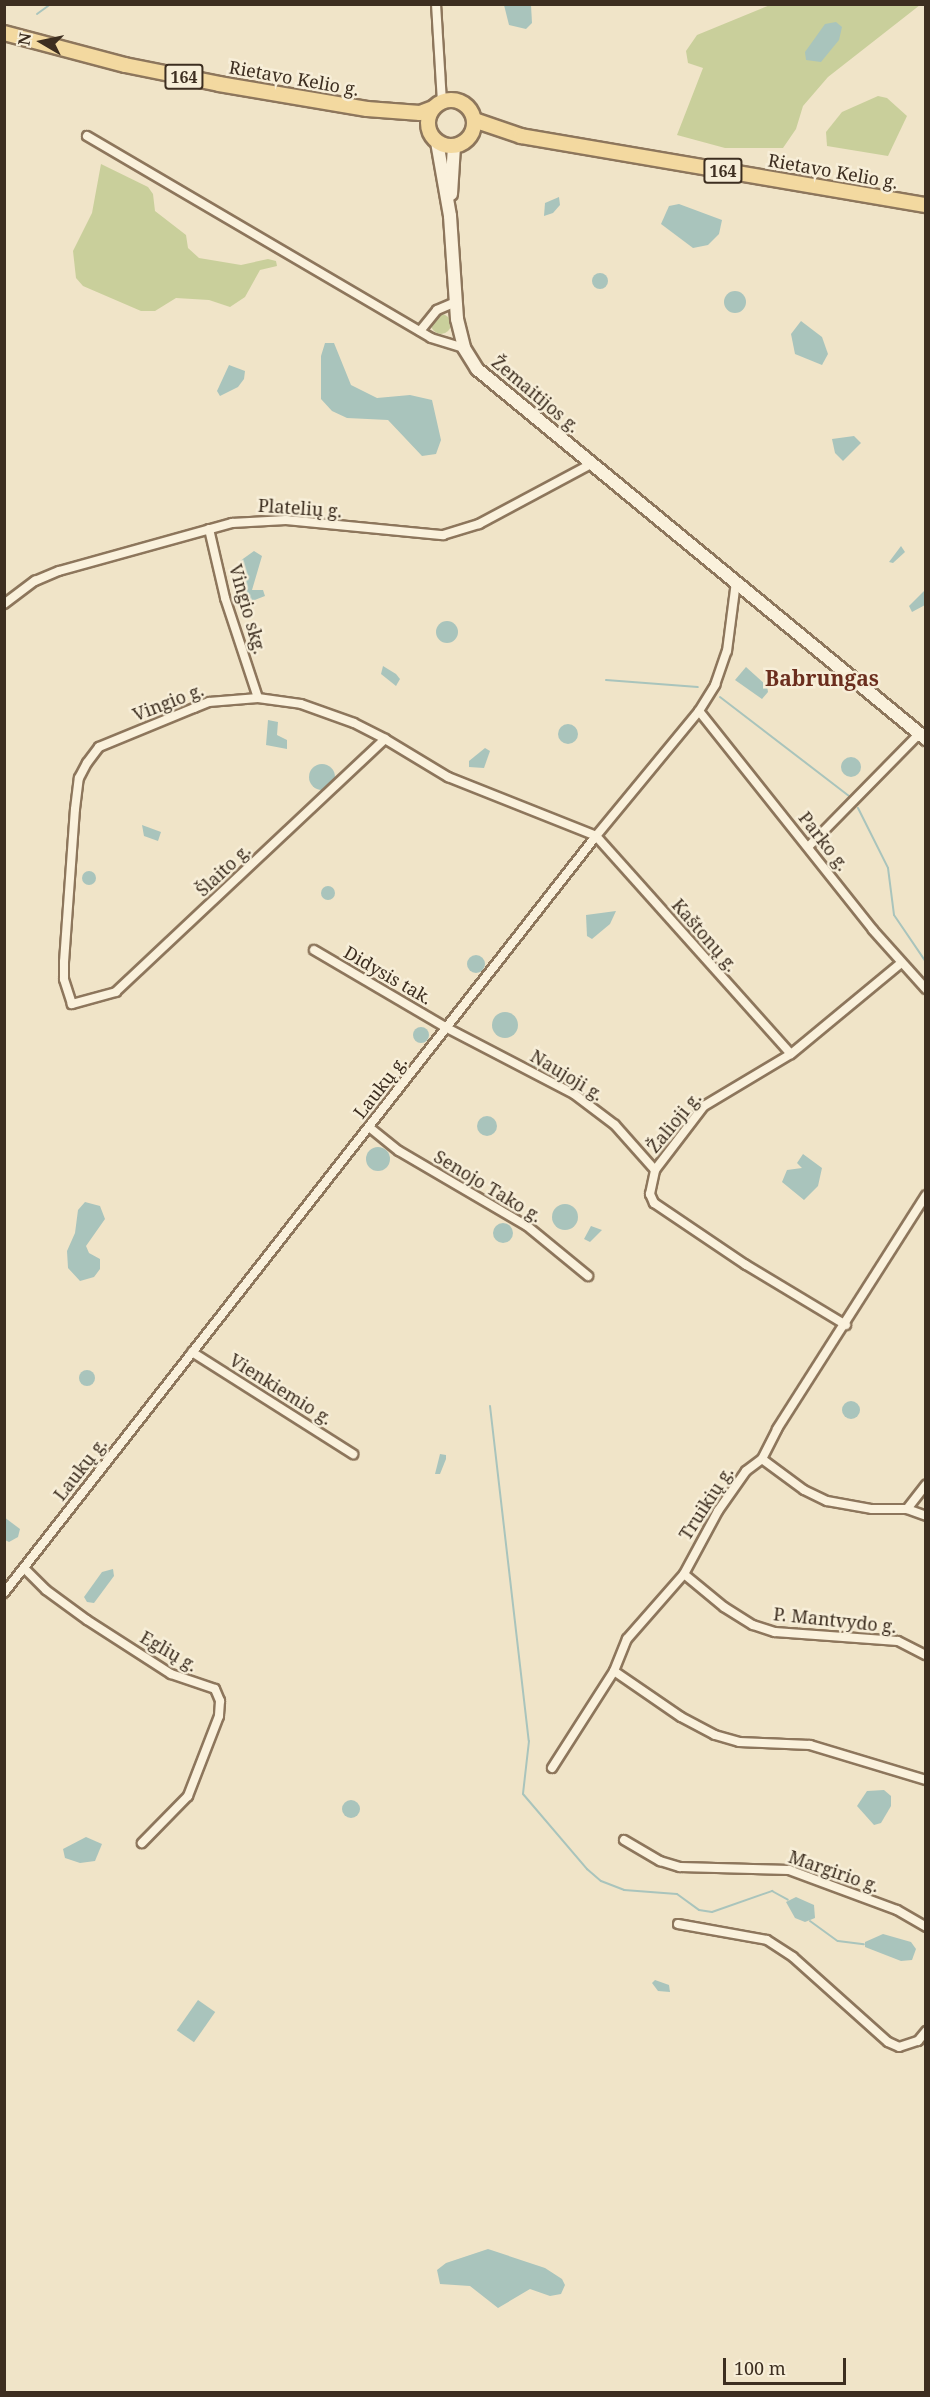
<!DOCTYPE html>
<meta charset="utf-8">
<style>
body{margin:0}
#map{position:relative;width:930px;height:2397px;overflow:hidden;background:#f0e4c8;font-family:"Noto Serif",serif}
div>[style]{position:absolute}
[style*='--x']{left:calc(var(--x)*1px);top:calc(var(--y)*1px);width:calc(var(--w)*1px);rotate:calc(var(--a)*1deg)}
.green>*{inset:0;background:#c9cf9b}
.round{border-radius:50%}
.water>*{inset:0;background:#a9c4bc;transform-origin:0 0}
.stream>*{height:2px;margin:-1px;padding:0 1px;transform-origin:1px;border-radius:1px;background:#a9c4bc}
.roads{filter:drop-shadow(2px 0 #8d765c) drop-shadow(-2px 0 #8d765c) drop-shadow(0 2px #8d765c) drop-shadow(0 -2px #8d765c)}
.street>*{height:8px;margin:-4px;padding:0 4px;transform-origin:4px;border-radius:4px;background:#faf1dc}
.secondary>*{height:12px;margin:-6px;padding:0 6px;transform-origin:6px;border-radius:6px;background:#faf1dc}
.primary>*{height:14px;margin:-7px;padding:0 7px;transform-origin:7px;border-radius:7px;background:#f3d9a0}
.primary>.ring{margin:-7px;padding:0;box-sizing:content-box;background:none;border:14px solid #f3d9a0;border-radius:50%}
span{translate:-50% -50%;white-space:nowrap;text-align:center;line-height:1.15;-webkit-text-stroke:5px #f7eed8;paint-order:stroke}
.shield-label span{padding:2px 4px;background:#f7eed8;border:2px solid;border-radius:4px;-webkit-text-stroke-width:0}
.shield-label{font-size:16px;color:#3d2e20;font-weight:700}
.street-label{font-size:18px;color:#3d2e20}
.quarter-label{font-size:21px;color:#6b2e1e;font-weight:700}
.frame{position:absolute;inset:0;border:6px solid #3d2e20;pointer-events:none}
.north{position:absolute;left:12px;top:12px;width:60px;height:60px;-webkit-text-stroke:4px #f7eed8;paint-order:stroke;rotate:279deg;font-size:16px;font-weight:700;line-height:24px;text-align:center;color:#3d2e20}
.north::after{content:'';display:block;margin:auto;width:21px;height:27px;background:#3d2e20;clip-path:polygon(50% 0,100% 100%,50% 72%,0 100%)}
.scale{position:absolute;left:723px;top:2358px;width:123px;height:27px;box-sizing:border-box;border:3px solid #3d2e20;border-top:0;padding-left:8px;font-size:18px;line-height:21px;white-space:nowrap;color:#3d2e20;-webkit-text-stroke:4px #f7eed8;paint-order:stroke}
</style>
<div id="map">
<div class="green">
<i style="clip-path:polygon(770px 5px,920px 5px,828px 77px,803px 106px,796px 129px,783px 148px,725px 148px,677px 135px,703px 68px,688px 63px,686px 51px,697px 35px)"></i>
<i style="clip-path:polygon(878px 96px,887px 98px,907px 116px,888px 156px,827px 146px,826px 132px,842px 112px)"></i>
<i style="clip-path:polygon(101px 164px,148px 187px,153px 194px,155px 211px,186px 235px,188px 248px,199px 258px,241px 265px,268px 259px,276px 261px,277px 266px,260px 270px,245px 297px,230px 307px,209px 300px,176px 298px,155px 311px,141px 311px,83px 286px,76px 278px,73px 251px,92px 213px)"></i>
<i class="round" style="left:431px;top:314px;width:20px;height:20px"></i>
</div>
<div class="water">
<i style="clip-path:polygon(504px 5px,531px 5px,532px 23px,526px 29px,509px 25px)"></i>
<i style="clip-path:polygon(836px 22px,842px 27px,839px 40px,821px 62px,806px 60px,805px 52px,825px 24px)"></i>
<i style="clip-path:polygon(559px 197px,560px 205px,553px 213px,544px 216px,545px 203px)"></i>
<i style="clip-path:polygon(679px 204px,722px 220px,719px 234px,708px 245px,693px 248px,661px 224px,669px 206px)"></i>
<i class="round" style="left:592px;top:273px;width:16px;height:16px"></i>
<i class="round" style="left:724px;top:291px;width:22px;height:22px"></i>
<i style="clip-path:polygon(801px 321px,822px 337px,828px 354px,822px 365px,795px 354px,791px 334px)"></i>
<i style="clip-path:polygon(325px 343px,334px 343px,351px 385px,377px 398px,410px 395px,432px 400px,441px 440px,436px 454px,422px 456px,388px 420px,347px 418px,332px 411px,321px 399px,321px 356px)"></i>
<i style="clip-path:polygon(229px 365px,245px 371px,244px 379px,238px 387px,220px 396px,217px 391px)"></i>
<i style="clip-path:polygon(854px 436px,861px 443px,843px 461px,835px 453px,832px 439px)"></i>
<i style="clip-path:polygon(901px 546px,905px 552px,893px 563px,889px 562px)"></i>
<i style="clip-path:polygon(254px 551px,262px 556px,252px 590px,263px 590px,265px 596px,252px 601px,243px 597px,238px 572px,240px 561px)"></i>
<i style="clip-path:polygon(925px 590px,925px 605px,912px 612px,909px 606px)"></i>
<i class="round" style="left:436px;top:621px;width:22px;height:22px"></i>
<i style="clip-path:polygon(383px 666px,396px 674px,400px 679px,396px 686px,381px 674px)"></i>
<i style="clip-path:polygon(746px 667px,767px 686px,768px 692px,762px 699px,735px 680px)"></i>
<i style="clip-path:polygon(268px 720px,278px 722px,277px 735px,287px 740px,287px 749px,266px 745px)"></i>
<i class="round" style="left:558px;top:724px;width:20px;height:20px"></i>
<i style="clip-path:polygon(485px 748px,490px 751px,484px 768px,469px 767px,469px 761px)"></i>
<i class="round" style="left:841px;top:757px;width:20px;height:20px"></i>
<i class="round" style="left:309px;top:764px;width:26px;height:26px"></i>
<i style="clip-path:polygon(142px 825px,161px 832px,158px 841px,144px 836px)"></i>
<i class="round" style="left:82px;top:871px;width:14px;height:14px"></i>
<i class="round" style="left:321px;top:886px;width:14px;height:14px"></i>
<i style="clip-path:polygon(616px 911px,610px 924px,592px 939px,587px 936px,586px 915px)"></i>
<i class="round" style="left:467px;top:955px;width:18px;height:18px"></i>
<i class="round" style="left:492px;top:1012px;width:26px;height:26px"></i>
<i class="round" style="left:413px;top:1027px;width:16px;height:16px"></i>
<i class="round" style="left:530px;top:1053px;width:16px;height:16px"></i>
<i class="round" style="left:477px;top:1116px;width:20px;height:20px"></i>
<i class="round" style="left:366px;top:1147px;width:24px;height:24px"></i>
<i style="clip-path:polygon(803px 1154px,822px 1168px,818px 1186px,804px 1200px,782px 1182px,787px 1170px,802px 1168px,797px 1163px)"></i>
<i style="clip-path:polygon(85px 1202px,100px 1206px,105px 1219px,86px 1246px,89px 1253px,100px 1259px,100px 1269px,94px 1277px,80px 1281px,68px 1268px,67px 1251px,75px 1233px,78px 1210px)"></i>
<i class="round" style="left:552px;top:1204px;width:26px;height:26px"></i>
<i class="round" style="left:493px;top:1223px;width:20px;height:20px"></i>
<i style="clip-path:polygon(591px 1226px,602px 1230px,590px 1242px,584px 1239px)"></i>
<i class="round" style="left:79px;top:1370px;width:16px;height:16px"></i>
<i class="round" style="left:842px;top:1401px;width:18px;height:18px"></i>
<i style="clip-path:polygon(440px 1454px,446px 1455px,446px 1459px,440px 1474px,435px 1474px)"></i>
<i style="clip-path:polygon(4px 1517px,20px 1529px,18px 1537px,9px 1542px,5px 1540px)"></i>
<i style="clip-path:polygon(113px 1569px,114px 1576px,94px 1603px,87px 1602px,84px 1597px,102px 1572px)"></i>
<i style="clip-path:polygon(884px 1790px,891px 1796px,891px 1806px,881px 1823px,874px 1825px,857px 1806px,867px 1791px)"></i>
<i class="round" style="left:342px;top:1800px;width:18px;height:18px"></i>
<i style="clip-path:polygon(86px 1837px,102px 1844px,95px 1861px,80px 1863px,65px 1858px,63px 1849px)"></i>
<i style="clip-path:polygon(796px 1897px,814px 1905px,815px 1918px,805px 1922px,795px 1918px,786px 1902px)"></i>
<i style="clip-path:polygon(883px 1934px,911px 1942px,916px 1949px,912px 1960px,901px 1961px,865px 1947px,865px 1942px)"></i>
<i style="clip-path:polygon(655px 1980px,669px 1985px,670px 1992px,658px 1991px,652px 1983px)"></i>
<i style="left:198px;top:2000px;width:21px;height:37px;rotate:35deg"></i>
<i style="clip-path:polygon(488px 2249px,545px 2268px,562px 2279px,565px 2285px,561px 2294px,550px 2296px,530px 2289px,498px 2308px,470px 2286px,440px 2284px,437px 2270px,446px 2263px)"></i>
</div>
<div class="stream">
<i style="--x:37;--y:14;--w:17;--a:-36"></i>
<i style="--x:606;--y:680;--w:92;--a:4.4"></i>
<i style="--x:720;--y:697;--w:163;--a:37.5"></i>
<i style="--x:858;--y:808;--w:67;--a:63.4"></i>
<i style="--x:888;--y:868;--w:47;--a:82.7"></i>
<i style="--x:894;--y:915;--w:57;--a:55.8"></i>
<i style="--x:490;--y:1406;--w:337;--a:83.4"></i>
<i style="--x:529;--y:1741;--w:53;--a:96.5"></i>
<i style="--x:523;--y:1794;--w:99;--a:49.5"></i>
<i style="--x:587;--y:1869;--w:18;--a:41"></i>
<i style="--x:601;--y:1881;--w:25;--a:21"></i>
<i style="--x:624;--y:1890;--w:53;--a:4.3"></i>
<i style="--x:677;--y:1894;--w:27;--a:36"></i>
<i style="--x:699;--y:1910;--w:13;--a:9"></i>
<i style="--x:712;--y:1912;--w:64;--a:-19.3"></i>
<i style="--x:772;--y:1891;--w:18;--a:29"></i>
<i style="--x:810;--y:1921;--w:34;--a:36"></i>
<i style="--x:838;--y:1941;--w:26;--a:7"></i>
</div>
<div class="roads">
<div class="street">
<i style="--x:436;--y:4;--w:98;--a:86.5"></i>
<i style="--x:87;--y:136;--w:399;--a:30.4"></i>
<i style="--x:431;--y:338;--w:34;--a:17"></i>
<i style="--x:420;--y:331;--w:27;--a:-51"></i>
<i style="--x:437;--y:310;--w:21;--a:-23"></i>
<i style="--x:209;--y:529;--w:71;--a:76.9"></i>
<i style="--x:225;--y:598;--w:105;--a:71.7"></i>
<i style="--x:4;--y:604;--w:39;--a:-37"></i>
<i style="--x:35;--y:581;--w:26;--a:-23"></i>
<i style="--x:59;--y:571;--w:180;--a:-15.5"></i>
<i style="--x:232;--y:523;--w:54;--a:-3.2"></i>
<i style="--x:286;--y:520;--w:158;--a:5.5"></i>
<i style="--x:443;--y:535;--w:38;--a:-17"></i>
<i style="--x:479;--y:524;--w:129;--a:-28.2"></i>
<i style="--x:699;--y:711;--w:280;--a:51.5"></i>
<i style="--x:873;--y:930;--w:79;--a:48.1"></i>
<i style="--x:385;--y:739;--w:369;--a:136.8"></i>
<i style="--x:116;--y:992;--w:46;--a:164.7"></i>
<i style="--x:72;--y:1004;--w:26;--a:-108"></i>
<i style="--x:64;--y:979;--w:17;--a:-90"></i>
<i style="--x:64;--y:962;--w:153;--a:-85.9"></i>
<i style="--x:75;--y:809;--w:31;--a:-83"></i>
<i style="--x:79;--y:778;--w:17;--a:-62"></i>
<i style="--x:87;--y:763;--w:20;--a:-53"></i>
<i style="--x:99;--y:747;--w:103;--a:-22.3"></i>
<i style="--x:194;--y:708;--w:16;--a:-22"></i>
<i style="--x:209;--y:702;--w:49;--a:-4.7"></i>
<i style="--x:258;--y:698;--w:43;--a:7.9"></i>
<i style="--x:301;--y:704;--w:56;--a:19.7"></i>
<i style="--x:354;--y:723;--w:35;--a:27"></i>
<i style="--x:385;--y:739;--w:74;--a:31.1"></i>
<i style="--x:448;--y:777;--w:159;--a:21.7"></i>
<i style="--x:596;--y:836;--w:292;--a:48.2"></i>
<i style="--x:809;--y:846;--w:158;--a:-45.5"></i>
<i style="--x:314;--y:950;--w:154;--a:30.4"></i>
<i style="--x:447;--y:1028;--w:143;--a:27.5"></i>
<i style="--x:574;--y:1094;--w:51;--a:37.1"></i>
<i style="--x:615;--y:1125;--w:60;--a:48.4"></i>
<i style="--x:369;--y:1127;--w:38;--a:39"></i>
<i style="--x:399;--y:1151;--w:148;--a:30.4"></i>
<i style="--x:527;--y:1226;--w:79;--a:39.3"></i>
<i style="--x:846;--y:1325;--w:117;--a:-149"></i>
<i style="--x:746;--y:1265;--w:111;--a:-146"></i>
<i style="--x:654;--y:1203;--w:10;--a:-114"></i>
<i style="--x:650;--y:1194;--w:25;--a:-78"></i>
<i style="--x:655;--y:1170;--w:81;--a:-52.6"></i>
<i style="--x:704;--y:1106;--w:101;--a:-30.9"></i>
<i style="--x:791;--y:1054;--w:143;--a:-39.6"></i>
<i style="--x:192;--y:1352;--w:191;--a:32.4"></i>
<i style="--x:762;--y:1459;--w:52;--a:36.4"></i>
<i style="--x:804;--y:1490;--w:25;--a:26"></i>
<i style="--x:827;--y:1501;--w:46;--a:10.1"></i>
<i style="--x:872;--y:1509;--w:35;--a:0"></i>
<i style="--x:907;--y:1509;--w:20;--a:20"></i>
<i style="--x:907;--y:1509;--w:31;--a:-52"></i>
<i style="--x:24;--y:1568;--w:31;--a:45"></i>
<i style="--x:46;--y:1590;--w:51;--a:36.2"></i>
<i style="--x:87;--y:1620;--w:100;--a:32.7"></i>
<i style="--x:171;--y:1674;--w:46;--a:18.8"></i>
<i style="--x:215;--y:1689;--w:13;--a:67"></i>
<i style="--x:220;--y:1701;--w:15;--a:94"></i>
<i style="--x:219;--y:1716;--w:86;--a:111.2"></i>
<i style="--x:188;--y:1796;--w:66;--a:134.4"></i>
<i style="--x:684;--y:1574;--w:52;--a:39.5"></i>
<i style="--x:724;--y:1607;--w:34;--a:32"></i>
<i style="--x:753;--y:1625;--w:23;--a:18"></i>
<i style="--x:775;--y:1632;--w:123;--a:4.2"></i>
<i style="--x:898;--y:1641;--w:31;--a:27"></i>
<i style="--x:4;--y:1593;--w:961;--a:-51.97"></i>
<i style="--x:596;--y:836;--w:162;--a:-50.5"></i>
<i style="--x:699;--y:711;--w:31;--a:-58"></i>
<i style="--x:715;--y:685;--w:36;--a:-71"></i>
<i style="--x:727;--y:651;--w:70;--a:-82.6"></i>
<i style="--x:614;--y:1671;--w:81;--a:34.5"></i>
<i style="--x:681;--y:1717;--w:38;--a:28"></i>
<i style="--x:715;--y:1735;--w:25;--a:16"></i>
<i style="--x:739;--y:1742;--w:71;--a:2.4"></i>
<i style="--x:810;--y:1745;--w:121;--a:16.8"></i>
<i style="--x:552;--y:1768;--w:115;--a:-57.4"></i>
<i style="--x:614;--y:1671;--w:35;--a:-68"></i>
<i style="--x:627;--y:1639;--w:86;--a:-48.8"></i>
<i style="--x:684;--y:1574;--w:72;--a:-61.6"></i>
<i style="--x:718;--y:1511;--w:49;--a:-55"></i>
<i style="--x:746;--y:1471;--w:20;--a:-37"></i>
<i style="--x:762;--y:1459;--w:34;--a:-63"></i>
<i style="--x:777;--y:1429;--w:277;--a:-57.5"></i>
<i style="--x:624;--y:1840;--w:42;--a:30.3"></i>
<i style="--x:660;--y:1861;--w:21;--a:17"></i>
<i style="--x:680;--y:1867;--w:109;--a:1.6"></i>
<i style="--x:789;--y:1870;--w:115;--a:20.3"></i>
<i style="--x:897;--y:1910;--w:34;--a:30"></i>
<i style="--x:678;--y:1924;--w:90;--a:10.2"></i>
<i style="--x:767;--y:1940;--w:31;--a:33"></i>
<i style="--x:793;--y:1957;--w:127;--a:41.8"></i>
<i style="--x:888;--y:2042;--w:12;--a:24"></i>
<i style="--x:899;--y:2047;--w:20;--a:-18"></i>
<i style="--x:918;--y:2041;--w:13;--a:-51"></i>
</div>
<div class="secondary">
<i style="--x:437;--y:142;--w:75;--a:80"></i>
<i style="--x:450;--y:216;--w:103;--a:86.1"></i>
<i style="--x:457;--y:319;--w:30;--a:76"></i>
<i style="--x:464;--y:348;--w:25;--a:58"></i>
<i style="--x:477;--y:369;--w:582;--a:39.49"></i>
<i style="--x:451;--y:194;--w:48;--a:-86.4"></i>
</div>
<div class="primary">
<i style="--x:4;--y:33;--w:125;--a:14.8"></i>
<i style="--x:125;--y:65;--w:96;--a:11.4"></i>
<i style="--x:219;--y:84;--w:150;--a:9.6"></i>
<i style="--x:367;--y:109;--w:53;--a:4.3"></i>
<i style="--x:420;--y:113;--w:14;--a:-21"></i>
<i class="ring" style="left:428px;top:100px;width:32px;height:32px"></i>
<i style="--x:474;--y:120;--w:50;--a:18.8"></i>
<i style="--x:521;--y:136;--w:411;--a:9.7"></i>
</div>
</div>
<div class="shield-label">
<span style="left:184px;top:77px">164</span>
<span style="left:723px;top:171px">164</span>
</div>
<div class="street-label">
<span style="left:294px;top:78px;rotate:10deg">Rietavo Kelio g.</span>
<span style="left:833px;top:171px;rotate:10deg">Rietavo Kelio g.</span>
<span style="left:536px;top:394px;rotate:40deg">Žemaitijos g.</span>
<span style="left:300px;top:508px;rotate:4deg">Platelių g.</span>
<span style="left:248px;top:609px;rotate:74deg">Vingio skg.</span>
<span style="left:168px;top:702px;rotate:-21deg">Vingio g.</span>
<span style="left:824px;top:841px;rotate:52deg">Parko g.</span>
<span style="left:223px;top:870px;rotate:-43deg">Šlaito g.</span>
<span style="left:705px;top:935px;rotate:49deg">Kaštonų g.</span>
<span style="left:388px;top:975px;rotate:30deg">Didysis tak.</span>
<span style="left:567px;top:1075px;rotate:31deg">Naujoji g.</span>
<span style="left:380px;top:1087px;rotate:-52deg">Laukų g.</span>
<span style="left:674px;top:1122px;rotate:-50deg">Žalioji g.</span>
<span style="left:488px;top:1186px;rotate:31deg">Senojo Tako g.</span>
<span style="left:281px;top:1389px;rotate:32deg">Vienkiemio g.</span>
<span style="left:80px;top:1469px;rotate:-52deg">Laukų g.</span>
<span style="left:706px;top:1503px;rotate:-57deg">Truikių g.</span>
<span style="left:835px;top:1620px;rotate:6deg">P. Mantvydo g.</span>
<span style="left:169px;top:1651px;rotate:30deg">Eglių g.</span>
<span style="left:834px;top:1871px;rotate:19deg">Margirio g.</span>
</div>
<div class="quarter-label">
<span style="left:822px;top:678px">Babrungas</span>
</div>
<div class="frame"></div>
<div class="north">N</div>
<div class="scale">100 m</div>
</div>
